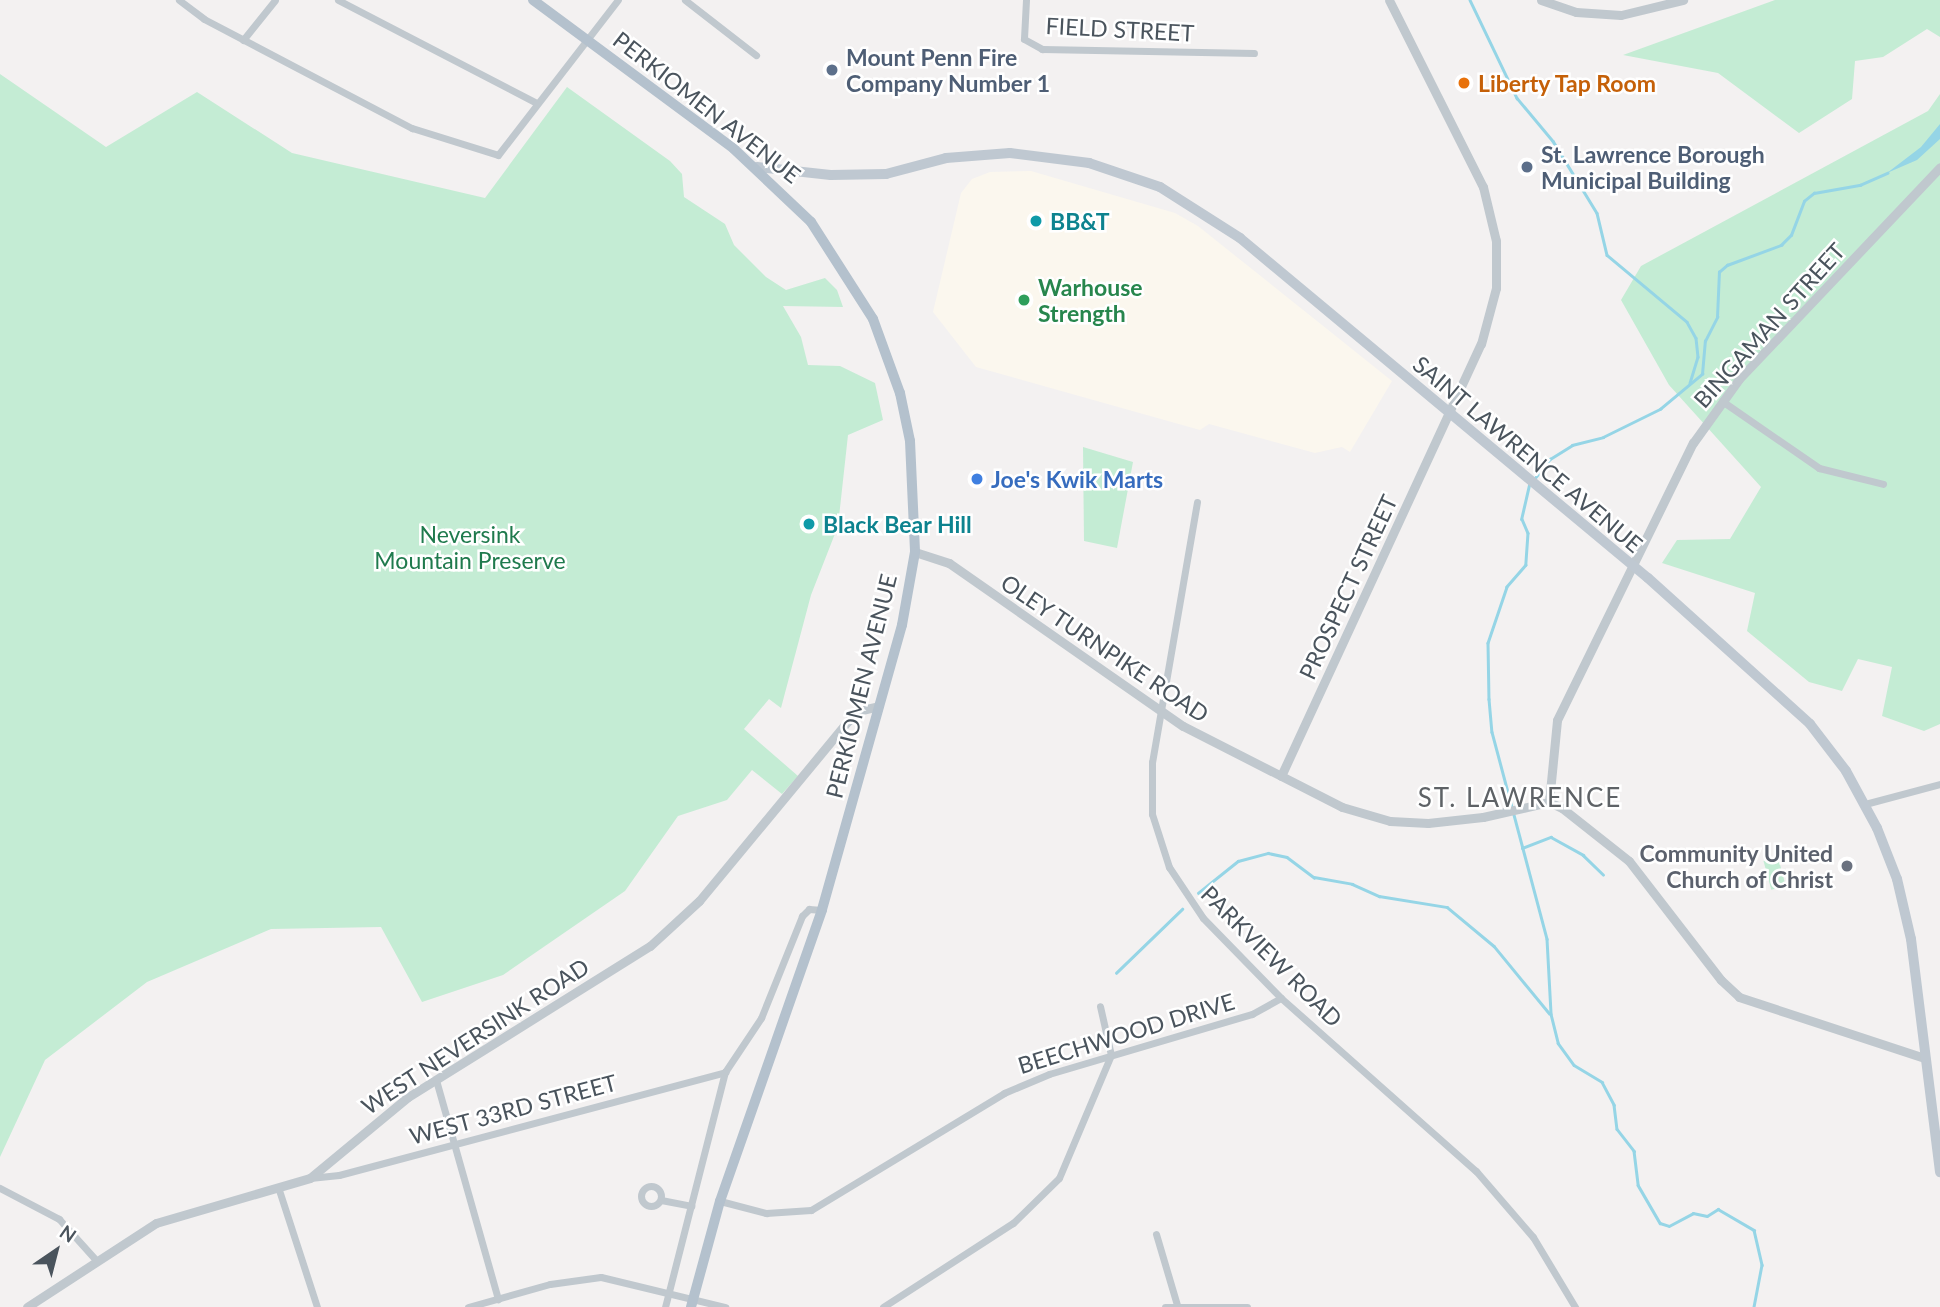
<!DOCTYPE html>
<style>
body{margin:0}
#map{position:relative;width:1940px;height:1307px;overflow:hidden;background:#f3f1f1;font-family:Lato,sans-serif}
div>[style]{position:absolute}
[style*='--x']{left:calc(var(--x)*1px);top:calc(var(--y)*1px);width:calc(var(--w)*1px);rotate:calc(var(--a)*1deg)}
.commercial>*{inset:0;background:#fbf7ee}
.green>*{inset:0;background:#c4ecd4;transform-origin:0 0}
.water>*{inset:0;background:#95d5e6}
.stream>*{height:2.5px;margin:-1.25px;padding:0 1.25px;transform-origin:1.25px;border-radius:1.25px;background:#95d5e6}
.minor>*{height:7px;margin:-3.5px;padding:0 3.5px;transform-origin:3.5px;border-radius:3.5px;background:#c0c8ce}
.minor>.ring{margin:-3.5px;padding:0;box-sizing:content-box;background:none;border:7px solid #c0c8ce;border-radius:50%}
.tertiary>*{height:9px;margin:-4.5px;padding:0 4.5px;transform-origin:4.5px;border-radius:4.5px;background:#c0c8ce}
.secondary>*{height:10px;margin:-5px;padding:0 5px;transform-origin:5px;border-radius:5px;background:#bfc8d1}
.primary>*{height:10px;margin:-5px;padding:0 5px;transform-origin:5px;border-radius:5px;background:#b4c1cd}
.dots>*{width:19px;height:19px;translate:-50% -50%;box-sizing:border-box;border:4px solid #fff;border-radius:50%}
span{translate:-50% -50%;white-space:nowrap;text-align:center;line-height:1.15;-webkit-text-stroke:5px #fff;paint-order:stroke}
.street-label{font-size:23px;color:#4a545d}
.service-label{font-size:23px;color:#4e5e75;font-weight:700}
.left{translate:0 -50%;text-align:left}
.food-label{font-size:23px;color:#c56008;font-weight:700}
.culture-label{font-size:23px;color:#0d838f;font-weight:700}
.leisure-label{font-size:23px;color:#27864d;font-weight:700}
.shop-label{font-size:23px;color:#366cbe;font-weight:700}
.park-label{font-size:23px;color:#1f7a4d}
.worship-label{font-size:23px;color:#5b616d;font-weight:700}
.right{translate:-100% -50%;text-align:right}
.quarter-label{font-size:26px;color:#5e6266;letter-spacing:2px}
.north{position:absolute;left:21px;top:1216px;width:70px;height:70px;-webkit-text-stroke:5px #fff;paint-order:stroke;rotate:35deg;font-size:19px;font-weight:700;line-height:28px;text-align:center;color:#4a545d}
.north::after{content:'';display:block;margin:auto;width:24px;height:32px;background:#4a545d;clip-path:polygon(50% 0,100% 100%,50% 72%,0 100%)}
</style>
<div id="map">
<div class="commercial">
<i style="clip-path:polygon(1031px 171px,1175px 213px,1198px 226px,1392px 381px,1350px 452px,1342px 447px,1315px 453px,1209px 424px,1200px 430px,976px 367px,933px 312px,961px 193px,972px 179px,990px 172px)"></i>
</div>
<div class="green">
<i style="clip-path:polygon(1775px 0,1940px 0,1940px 37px,1927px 29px,1883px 57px,1855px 61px,1852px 99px,1799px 133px,1718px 73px,1623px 55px)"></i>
<i style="clip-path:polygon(0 74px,106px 147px,197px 92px,292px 153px,485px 198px,567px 87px,670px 161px,682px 174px,684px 197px,725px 224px,734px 245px,766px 277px,786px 290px,825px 278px,837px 290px,843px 307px,783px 306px,801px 337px,808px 365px,840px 366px,875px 383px,883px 420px,848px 435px,838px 526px,811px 595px,781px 708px,769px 699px,744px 729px,798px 776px,782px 794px,752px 770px,727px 800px,678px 816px,625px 891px,503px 975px,422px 1002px,381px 927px,271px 929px,147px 982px,45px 1060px,0 1157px)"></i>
<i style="clip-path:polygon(1940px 94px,1940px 724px,1924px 731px,1882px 716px,1892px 667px,1858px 659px,1842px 691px,1809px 682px,1747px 631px,1755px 593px,1662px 563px,1677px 540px,1730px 539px,1761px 487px,1669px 385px,1621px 300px,1641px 266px,1928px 111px)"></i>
<i style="clip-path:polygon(1083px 447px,1133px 462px,1117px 548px,1084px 541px)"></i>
<i style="left:1778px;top:857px;width:30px;height:15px;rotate:75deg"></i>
</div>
<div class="water">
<i style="clip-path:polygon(1940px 124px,1940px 139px,1917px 160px,1887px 173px,1921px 147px)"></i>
</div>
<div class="stream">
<i style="--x:1470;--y:0;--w:109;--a:64.4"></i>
<i style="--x:1517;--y:98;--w:56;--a:50.1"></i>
<i style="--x:1553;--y:141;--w:84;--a:58.6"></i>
<i style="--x:1597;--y:213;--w:43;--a:76.6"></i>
<i style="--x:1607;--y:255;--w:104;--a:39.9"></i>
<i style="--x:1687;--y:322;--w:18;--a:61"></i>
<i style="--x:1696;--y:338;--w:19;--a:84"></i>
<i style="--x:1698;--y:357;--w:27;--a:107"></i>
<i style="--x:1535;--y:478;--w:24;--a:-52"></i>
<i style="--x:1550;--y:459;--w:26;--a:-32"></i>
<i style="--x:1572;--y:445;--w:32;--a:-14"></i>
<i style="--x:1603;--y:437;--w:64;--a:-26.2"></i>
<i style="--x:1660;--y:409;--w:55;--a:-39.8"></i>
<i style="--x:1702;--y:374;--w:33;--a:-85"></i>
<i style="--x:1705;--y:341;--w:27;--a:-63"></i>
<i style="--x:1717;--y:317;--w:45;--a:-87.5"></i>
<i style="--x:1719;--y:272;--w:11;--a:-41"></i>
<i style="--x:1727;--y:265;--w:58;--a:-20.3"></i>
<i style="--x:1781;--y:245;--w:14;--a:-45"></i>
<i style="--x:1791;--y:235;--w:36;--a:-69"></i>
<i style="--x:1804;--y:201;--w:13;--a:-39"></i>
<i style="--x:1814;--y:193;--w:47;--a:-9.9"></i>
<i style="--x:1860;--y:185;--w:30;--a:-24"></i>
<i style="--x:1530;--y:483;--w:37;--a:103"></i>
<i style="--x:1522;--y:519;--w:15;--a:67"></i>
<i style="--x:1528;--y:533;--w:32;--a:94"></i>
<i style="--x:1526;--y:565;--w:29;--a:131"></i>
<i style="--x:1507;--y:587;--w:59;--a:108.7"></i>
<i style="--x:1488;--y:643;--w:56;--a:89"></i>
<i style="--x:1489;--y:699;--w:33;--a:85"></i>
<i style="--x:1492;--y:732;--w:214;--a:75.1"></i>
<i style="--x:1547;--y:939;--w:75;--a:86.9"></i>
<i style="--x:1551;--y:1014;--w:30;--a:76"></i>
<i style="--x:1558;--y:1043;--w:27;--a:54"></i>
<i style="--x:1574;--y:1065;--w:33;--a:31"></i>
<i style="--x:1602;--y:1082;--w:26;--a:62"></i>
<i style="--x:1614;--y:1105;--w:24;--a:83"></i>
<i style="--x:1617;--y:1129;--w:28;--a:52"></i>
<i style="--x:1634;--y:1151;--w:34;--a:83"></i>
<i style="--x:1638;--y:1185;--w:44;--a:59.9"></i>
<i style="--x:1660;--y:1223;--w:9;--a:18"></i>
<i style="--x:1669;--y:1226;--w:27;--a:-28"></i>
<i style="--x:1693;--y:1213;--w:14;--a:12"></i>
<i style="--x:1707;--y:1216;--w:13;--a:-32"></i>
<i style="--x:1718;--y:1209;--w:42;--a:30.3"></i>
<i style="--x:1754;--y:1230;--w:36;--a:77"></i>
<i style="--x:1762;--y:1265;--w:43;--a:100.8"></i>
<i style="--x:1522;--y:848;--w:31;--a:-21"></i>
<i style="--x:1551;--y:837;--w:37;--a:29"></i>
<i style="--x:1583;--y:855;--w:28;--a:44"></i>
<i style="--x:1198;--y:893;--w:51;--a:-38.7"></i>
<i style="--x:1238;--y:861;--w:31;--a:-15"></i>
<i style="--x:1268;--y:853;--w:19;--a:12"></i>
<i style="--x:1287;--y:857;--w:34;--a:37"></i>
<i style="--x:1314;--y:877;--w:39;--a:10"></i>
<i style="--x:1352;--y:884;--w:30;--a:24"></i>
<i style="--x:1379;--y:896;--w:69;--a:9.2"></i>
<i style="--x:1447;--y:907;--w:61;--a:39.7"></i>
<i style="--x:1494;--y:946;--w:87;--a:50.6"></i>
<i style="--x:1116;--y:973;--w:92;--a:-44.1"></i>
</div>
<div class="minor">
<i style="--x:179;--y:0;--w:31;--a:37"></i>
<i style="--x:204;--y:19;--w:235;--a:27.7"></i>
<i style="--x:412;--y:128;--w:90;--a:17.4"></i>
<i style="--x:498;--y:155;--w:196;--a:-52.3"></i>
<i style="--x:338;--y:0;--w:224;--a:27.4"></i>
<i style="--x:685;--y:0;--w:90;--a:37.8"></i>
<i style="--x:1026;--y:0;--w:39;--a:93"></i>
<i style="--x:1024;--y:39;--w:21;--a:29"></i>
<i style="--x:1042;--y:49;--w:212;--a:1.1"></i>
<i style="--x:243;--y:40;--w:51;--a:-51.3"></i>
<i style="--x:1722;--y:401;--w:118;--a:34.6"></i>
<i style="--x:1819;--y:468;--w:66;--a:14"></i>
<i style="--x:1197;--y:502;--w:264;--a:99.8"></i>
<i style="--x:1152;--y:762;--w:52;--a:90"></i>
<i style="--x:1152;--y:814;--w:56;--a:72.2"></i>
<i style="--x:1169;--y:867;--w:61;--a:56.3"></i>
<i style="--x:1203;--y:918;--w:112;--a:45.7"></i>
<i style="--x:1281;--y:998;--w:261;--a:41.6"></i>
<i style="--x:1476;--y:1171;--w:87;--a:49.2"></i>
<i style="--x:1533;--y:1237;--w:82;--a:59"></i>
<i style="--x:1865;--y:804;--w:78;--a:-14.9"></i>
<i style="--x:436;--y:1080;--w:228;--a:74.2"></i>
<i style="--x:310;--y:1178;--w:29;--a:-6"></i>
<i style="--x:339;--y:1175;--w:400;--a:-14.9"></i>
<i class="ring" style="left:641px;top:1186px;width:13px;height:13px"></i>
<i style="--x:0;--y:1188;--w:67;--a:27.7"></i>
<i style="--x:59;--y:1219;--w:54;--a:48"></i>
<i style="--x:279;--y:1190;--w:123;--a:72"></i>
<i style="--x:661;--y:1200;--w:31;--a:11"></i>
<i style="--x:720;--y:1201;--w:48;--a:14.6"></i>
<i style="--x:766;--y:1213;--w:45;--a:-3.8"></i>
<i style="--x:811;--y:1210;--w:226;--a:-31.2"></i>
<i style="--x:1004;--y:1093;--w:49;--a:-22.9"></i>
<i style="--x:1049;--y:1074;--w:212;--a:-16.5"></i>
<i style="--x:1252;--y:1014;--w:33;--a:-29"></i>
<i style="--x:1156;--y:1234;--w:74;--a:73.5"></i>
<i style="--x:468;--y:1307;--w:85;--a:-15.7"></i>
<i style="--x:550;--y:1284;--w:51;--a:-7.8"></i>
<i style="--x:601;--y:1277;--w:128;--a:13.6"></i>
<i style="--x:665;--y:1307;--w:243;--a:-75.7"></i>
<i style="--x:725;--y:1072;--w:65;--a:-56.3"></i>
<i style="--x:761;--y:1018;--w:110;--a:-68.1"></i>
<i style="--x:802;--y:916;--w:10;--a:-45"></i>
<i style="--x:809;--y:909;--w:13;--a:4"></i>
<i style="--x:883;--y:1307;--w:155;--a:-32.9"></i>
<i style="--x:1013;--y:1223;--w:64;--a:-44.4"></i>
<i style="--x:1059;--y:1178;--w:134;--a:-67.1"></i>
<i style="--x:1111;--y:1055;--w:50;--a:-102.7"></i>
<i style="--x:1165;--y:1307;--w:82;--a:0"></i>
</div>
<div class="tertiary">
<i style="--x:1541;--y:0;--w:37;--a:19"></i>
<i style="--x:1576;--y:12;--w:45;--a:3.8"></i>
<i style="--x:1621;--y:15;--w:64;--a:-13.6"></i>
<i style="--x:915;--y:552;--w:36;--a:18"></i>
<i style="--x:949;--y:563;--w:285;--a:34.9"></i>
<i style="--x:1183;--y:726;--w:178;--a:27"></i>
<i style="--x:1342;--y:807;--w:50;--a:16.3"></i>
<i style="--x:1390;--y:821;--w:38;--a:3"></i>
<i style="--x:1428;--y:823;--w:55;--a:-6.2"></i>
<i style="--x:1483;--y:817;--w:68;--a:-12.8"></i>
<i style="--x:1549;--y:802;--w:14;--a:25"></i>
<i style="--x:1562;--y:808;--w:85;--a:38.3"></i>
<i style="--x:1629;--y:861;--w:150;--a:52.3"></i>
<i style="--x:1721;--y:980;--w:25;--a:43"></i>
<i style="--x:1739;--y:997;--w:196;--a:18.2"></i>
<i style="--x:1281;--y:776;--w:476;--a:-65.2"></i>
<i style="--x:1481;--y:344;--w:58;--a:-75"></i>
<i style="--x:1496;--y:288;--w:47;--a:-90"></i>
<i style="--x:1496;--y:241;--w:56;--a:-103.5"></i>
<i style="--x:1483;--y:187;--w:209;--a:-116.7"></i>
<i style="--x:1549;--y:802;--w:82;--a:-84.4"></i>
<i style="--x:1557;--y:720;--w:309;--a:-63.9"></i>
<i style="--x:1693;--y:443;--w:79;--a:-54.3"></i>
<i style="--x:1739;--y:379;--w:292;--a:-46.5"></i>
<i style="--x:27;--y:1307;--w:154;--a:-33.1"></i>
<i style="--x:156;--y:1223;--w:160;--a:-16.3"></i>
<i style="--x:310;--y:1178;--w:127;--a:-39.6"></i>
<i style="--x:408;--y:1097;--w:285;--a:-32"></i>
<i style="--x:650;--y:946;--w:67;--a:-42.6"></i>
<i style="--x:699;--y:901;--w:232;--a:-50.4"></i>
<i style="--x:847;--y:722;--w:19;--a:-39"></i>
<i style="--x:862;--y:710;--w:17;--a:-13"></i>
</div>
<div class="secondary">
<i style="--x:757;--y:167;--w:74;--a:6.2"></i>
<i style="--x:831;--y:175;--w:55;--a:-1"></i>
<i style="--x:886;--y:174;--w:62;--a:-14.9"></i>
<i style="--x:946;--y:158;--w:64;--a:-4.5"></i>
<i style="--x:1010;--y:153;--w:80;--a:7.2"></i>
<i style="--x:1089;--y:163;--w:75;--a:18.7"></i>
<i style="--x:1160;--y:187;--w:95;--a:32.5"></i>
<i style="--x:1240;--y:238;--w:531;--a:39.81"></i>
<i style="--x:1648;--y:578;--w:218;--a:42"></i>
<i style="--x:1810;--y:724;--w:59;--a:52.5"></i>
<i style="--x:1846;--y:771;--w:65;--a:61.5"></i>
<i style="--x:1877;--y:828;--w:55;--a:68.6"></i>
<i style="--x:1897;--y:879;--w:62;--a:76.9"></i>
<i style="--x:1911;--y:939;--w:235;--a:82.9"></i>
</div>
<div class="primary">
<i style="--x:533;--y:0;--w:250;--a:36.5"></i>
<i style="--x:734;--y:149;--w:106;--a:43.5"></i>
<i style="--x:811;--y:222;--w:115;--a:57.4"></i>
<i style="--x:873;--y:319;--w:79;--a:70"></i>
<i style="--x:900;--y:393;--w:49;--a:78.2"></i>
<i style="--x:910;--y:441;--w:111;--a:87.4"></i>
<i style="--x:915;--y:552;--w:74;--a:100.1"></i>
<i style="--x:902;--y:625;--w:296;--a:105.7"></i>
<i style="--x:822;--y:910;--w:308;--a:109.3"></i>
<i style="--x:720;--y:1201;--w:110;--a:105.3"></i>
</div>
<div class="dots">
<i style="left:832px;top:70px;background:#5c6f8a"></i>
<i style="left:1464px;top:83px;background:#e8710a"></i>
<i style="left:1527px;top:167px;background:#5c6f8a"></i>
<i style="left:1036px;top:221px;background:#0f9aa8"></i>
<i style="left:1024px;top:300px;background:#2e9e5b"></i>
<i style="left:977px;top:479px;background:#3f7fe0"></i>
<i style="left:809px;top:524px;background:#0f9aa8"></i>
<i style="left:1847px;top:866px;background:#6b7280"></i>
</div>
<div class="street-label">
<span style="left:1120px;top:29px;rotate:3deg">FIELD STREET</span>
<span style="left:707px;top:107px;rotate:38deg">PERKIOMEN AVENUE</span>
<span style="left:1769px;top:325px;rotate:-48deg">BINGAMAN STREET</span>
<span style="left:1528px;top:454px;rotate:40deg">SAINT LAWRENCE AVENUE</span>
<span style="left:1348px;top:587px;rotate:-65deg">PROSPECT STREET</span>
<span style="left:1105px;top:648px;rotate:34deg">OLEY TURNPIKE ROAD</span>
<span style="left:861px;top:686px;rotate:-76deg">PERKIOMEN AVENUE</span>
<span style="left:1272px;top:956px;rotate:45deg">PARKVIEW ROAD</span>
<span style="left:1126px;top:1033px;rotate:-17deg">BEECHWOOD DRIVE</span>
<span style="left:475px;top:1036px;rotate:-33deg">WEST NEVERSINK ROAD</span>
<span style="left:513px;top:1109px;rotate:-15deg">WEST 33RD STREET</span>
</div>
<div class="service-label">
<span class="left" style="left:846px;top:70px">Mount Penn Fire<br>Company Number 1</span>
<span class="left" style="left:1541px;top:167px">St. Lawrence Borough<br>Municipal Building</span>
</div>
<div class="food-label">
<span class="left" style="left:1478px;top:83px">Liberty Tap Room</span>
</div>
<div class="culture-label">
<span class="left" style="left:1050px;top:221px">BB&amp;T</span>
<span class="left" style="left:823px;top:524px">Black Bear Hill</span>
</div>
<div class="leisure-label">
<span class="left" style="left:1038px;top:300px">Warhouse<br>Strength</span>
</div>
<div class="shop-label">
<span class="left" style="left:991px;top:479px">Joe's Kwik Marts</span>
</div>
<div class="park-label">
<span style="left:470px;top:547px">Neversink<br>Mountain Preserve</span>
</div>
<div class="worship-label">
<span class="right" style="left:1833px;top:866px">Community United<br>Church of Christ</span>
</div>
<div class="quarter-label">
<span style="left:1520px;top:798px">ST. LAWRENCE</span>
</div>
<div class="north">N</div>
</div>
